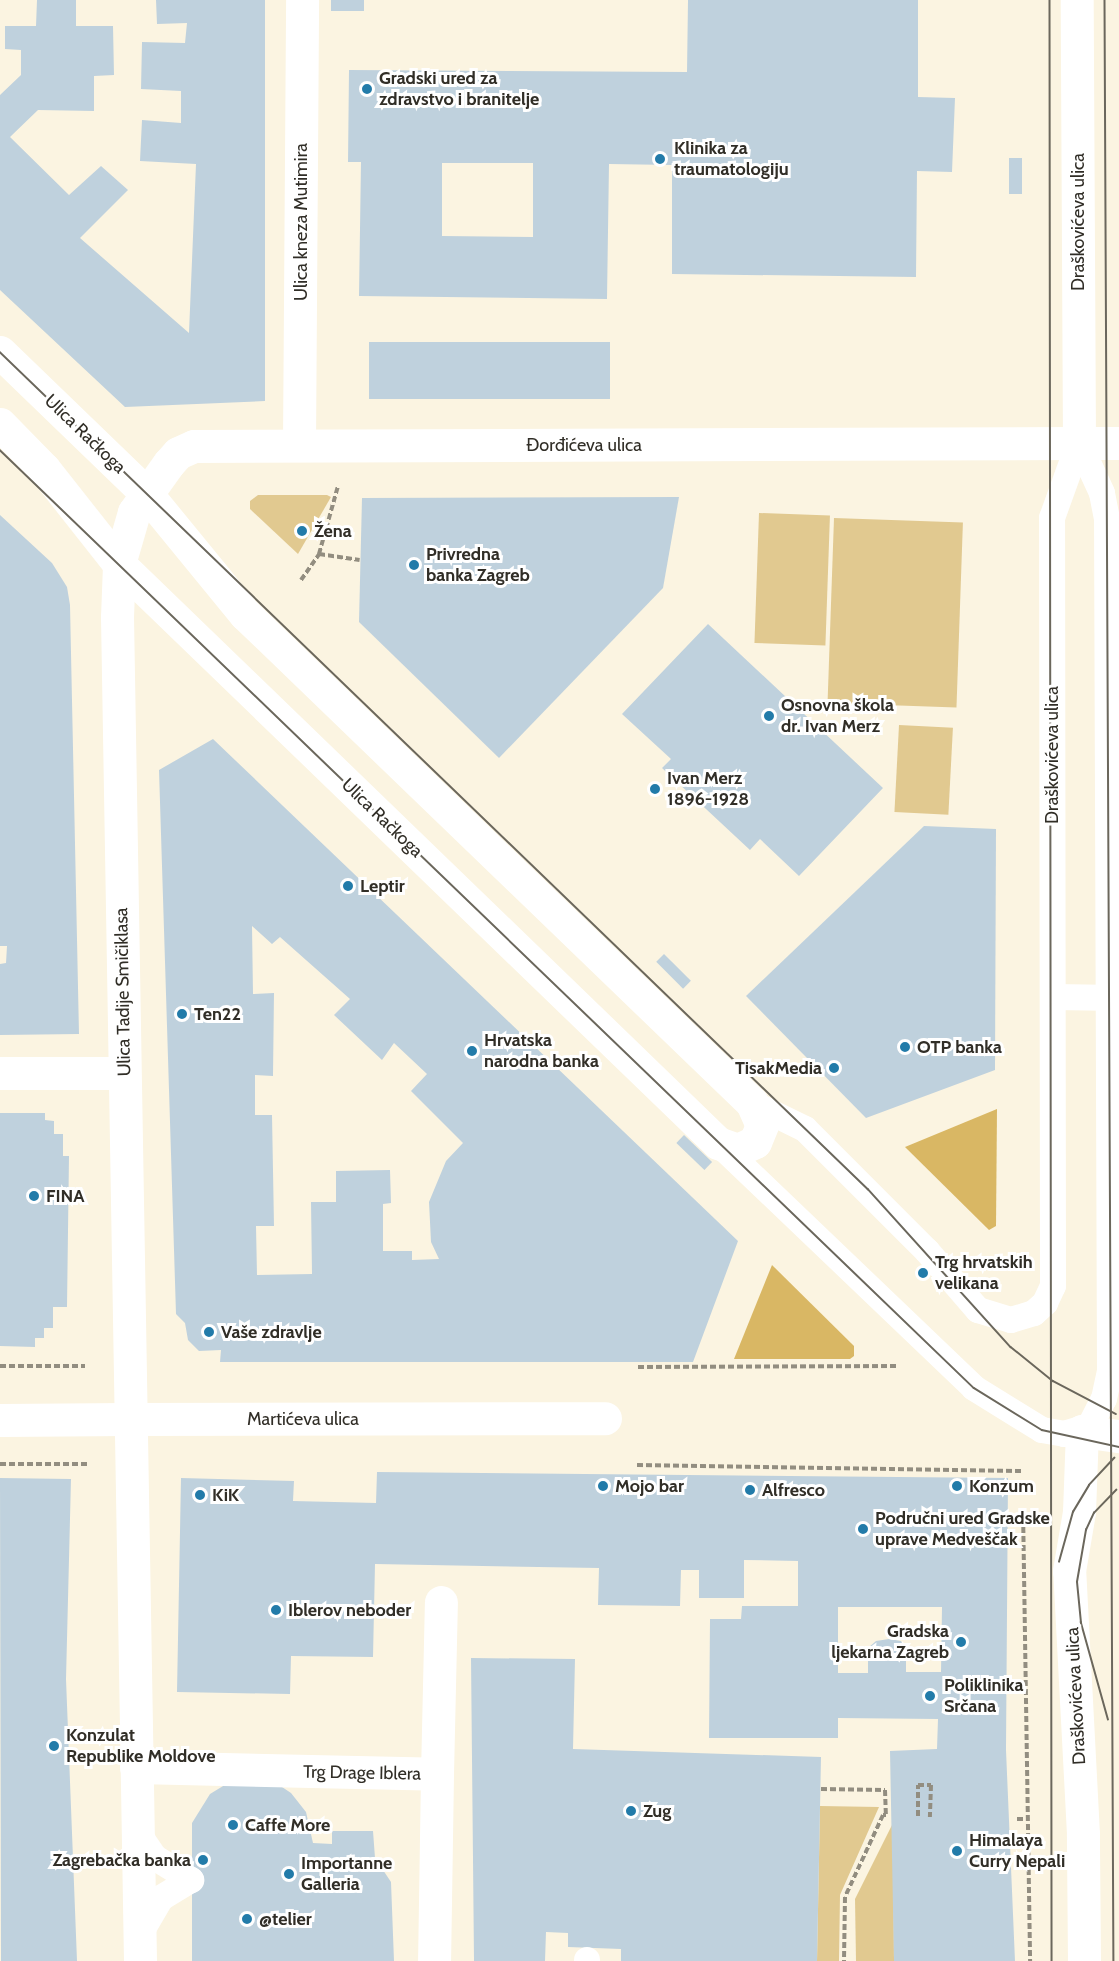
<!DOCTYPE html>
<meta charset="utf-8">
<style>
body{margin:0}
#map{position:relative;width:1119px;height:1961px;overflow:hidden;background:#fbf4e1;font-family:Cabin,sans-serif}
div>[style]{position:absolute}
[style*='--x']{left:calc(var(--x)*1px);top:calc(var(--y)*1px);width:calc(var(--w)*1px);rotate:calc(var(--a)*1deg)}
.green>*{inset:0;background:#e1c990;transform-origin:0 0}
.water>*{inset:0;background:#d9b764}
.building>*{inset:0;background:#bfd1dd;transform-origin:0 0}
.path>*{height:4px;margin-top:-2px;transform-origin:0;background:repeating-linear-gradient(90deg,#928d80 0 6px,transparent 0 9px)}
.lane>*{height:26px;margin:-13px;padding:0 13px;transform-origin:13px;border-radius:13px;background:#fff}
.street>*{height:33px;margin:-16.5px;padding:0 16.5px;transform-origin:16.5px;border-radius:16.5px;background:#fff}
.secondary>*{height:33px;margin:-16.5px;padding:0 16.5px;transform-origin:16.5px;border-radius:16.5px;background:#fff}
.tram>*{height:1.5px;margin:-0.75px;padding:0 0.75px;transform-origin:0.75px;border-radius:0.75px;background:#6b675c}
.dots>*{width:16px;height:16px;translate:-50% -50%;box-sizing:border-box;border:3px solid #fff;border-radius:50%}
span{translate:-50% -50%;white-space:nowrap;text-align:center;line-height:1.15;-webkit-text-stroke:6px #fff;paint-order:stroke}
.poi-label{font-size:18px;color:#312e27;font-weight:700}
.left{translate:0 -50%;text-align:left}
.right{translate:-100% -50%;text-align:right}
.street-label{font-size:18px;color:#312e27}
</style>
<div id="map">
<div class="green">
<i style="clip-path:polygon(258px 495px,327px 495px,331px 497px,298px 554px,250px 509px,250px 501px)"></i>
<i style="left:759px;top:513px;width:71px;height:130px;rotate:2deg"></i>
<i style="left:834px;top:518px;width:129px;height:185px;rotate:2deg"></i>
<i style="left:899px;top:725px;width:54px;height:87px;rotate:3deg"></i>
<i style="clip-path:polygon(820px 1806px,879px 1807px,840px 1895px,839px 1961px,817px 1961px)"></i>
<i style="clip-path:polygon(893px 1823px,894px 1961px,856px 1961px,855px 1899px)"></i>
</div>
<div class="water">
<i style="clip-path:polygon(997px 1109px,996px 1226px,989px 1230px,905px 1147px)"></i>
<i style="clip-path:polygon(772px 1265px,854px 1346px,854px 1356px,850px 1359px,734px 1359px)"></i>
</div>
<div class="building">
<i style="clip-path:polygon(37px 0,76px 0,76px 26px,113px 26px,114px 75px,94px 76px,94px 111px,38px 110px,10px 137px,69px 195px,101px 166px,128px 190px,80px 238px,189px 333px,196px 164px,140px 161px,142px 120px,181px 123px,181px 91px,141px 89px,142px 42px,185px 43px,187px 23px,157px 24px,156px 0,265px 0,265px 401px,125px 407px,0 290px,0 95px,21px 75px,21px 50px,5px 49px,5px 26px,36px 26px)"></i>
<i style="left:331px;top:0;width:33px;height:11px"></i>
<i style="clip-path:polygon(evenodd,688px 0,918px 0,918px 97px,955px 98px,952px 172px,917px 171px,916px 277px,672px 274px,672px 165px,609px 164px,607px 299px,359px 296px,361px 162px,348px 162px,349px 70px,687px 72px,688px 0,442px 163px,533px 163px,533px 237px,442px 236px,442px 163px)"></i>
<i style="left:1009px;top:158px;width:13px;height:36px"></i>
<i style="left:369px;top:342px;width:241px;height:57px"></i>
<i style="clip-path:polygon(679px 497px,663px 588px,499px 758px,359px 622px,362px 498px)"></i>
<i style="clip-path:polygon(0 515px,52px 563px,67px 587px,70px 605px,79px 1034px,0 1035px,0 964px,6px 963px,7px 946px,0 946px)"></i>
<i style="clip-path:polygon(708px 624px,883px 788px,799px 876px,760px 839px,750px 850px,662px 768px,671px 759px,622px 714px)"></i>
<i style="clip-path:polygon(evenodd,213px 739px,738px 1241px,693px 1362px,220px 1362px,221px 1350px,199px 1351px,188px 1340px,185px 1323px,176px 1314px,159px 770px,213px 739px,252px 926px,272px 944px,280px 937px,350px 999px,334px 1015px,382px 1060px,394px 1043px,427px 1074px,411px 1091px,463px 1143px,446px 1161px,429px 1202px,431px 1242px,439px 1259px,412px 1260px,412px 1251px,383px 1251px,383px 1204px,391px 1203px,390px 1170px,336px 1171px,336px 1202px,311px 1202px,312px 1274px,257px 1275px,256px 1226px,274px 1226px,272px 1115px,255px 1115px,255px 1075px,273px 1076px,274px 993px,253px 994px,252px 926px)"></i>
<i style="clip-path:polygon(924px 826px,996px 829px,995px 1070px,866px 1118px,746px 996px)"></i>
<i style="left:664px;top:954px;width:38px;height:11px;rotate:45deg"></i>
<i style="clip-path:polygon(0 1113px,45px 1113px,45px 1120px,54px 1121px,54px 1134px,63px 1134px,63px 1156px,69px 1156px,67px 1307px,53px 1307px,53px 1328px,44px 1328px,44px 1338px,35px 1338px,35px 1347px,0 1346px)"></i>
<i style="left:684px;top:1135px;width:39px;height:11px;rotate:44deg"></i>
<i style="clip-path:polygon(evenodd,377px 1472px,1008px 1478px,1006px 1750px,1015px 1961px,894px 1961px,890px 1751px,937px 1749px,938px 1719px,838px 1718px,838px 1738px,709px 1738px,710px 1619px,741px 1619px,742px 1606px,798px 1606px,798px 1561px,744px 1560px,744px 1598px,699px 1598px,699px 1570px,681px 1570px,680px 1606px,598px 1605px,599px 1568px,375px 1564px,373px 1657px,291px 1656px,290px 1694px,177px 1692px,181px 1478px,294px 1481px,293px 1501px,376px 1503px,377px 1472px,838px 1607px,942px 1607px,941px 1672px,906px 1672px,906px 1649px,901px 1641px,889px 1639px,876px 1641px,868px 1648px,868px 1673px,838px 1673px,838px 1607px)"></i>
<i style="clip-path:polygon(0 1478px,71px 1479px,66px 1679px,77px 1961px,1px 1961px)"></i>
<i style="clip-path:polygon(471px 1658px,575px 1659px,573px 1749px,821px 1757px,817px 1961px,621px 1961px,621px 1949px,568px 1947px,568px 1933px,546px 1932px,545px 1961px,474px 1961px)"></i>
<i style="clip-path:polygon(228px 1783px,282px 1787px,291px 1793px,306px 1812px,313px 1843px,332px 1844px,332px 1831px,373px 1831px,375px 1858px,391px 1882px,394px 1961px,192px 1961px,192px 1823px,210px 1794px)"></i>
</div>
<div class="path">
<i style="--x:319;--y:554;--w:71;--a:-74.4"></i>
<i style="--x:301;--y:580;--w:32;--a:-55"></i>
<i style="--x:319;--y:554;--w:41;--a:8.3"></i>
<i style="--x:0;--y:1366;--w:85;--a:0"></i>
<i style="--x:638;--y:1367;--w:260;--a:-0.2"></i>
<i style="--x:0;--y:1464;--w:87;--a:0"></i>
<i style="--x:637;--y:1465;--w:387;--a:0.9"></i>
<i style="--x:1023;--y:1509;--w:452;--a:89.1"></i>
<i style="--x:821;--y:1789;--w:64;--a:0.9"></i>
<i style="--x:885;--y:1790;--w:25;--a:88"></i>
<i style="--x:886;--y:1815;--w:3;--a:180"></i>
<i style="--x:883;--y:1815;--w:90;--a:114.9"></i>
<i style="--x:845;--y:1897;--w:64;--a:90.9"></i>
<i style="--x:918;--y:1816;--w:31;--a:-90"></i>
<i style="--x:918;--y:1785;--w:13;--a:0"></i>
<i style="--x:931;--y:1785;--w:32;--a:92"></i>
<i style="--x:1017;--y:1819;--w:10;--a:0"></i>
</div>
<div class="lane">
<i style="--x:1053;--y:997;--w:66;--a:0.9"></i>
<i style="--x:752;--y:1103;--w:59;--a:26.1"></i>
<i style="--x:805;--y:1129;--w:173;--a:45"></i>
<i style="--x:927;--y:1251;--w:78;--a:49.2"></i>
<i style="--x:978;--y:1310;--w:34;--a:17"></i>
<i style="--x:1011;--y:1320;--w:24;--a:-17"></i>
<i style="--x:1034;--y:1313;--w:15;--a:-42"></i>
<i style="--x:1045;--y:1303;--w:19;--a:-65"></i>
<i style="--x:1053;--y:1286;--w:768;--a:-90.07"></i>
<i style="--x:1052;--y:518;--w:80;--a:-70.2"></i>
<i style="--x:718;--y:1143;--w:354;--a:43.7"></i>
<i style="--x:974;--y:1388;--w:80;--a:31.7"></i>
<i style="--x:1042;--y:1430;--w:22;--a:10"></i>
<i style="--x:1064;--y:1434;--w:27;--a:-17"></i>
<i style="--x:1090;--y:1426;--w:30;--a:-63"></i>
<i style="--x:1104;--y:1399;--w:29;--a:-78"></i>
<i style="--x:1110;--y:1371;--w:852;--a:-90.2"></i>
<i style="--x:1107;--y:519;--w:26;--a:-101"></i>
<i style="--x:1102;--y:493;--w:55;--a:-114.7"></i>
<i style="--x:138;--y:1833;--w:29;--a:56"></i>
<i style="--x:154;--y:1857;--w:44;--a:31.9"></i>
<i style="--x:140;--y:1934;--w:42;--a:-59.7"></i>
<i style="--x:161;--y:1898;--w:35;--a:-31"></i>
<i style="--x:587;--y:1960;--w:1;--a:90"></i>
</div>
<div class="street">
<i style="--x:0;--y:352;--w:202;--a:44"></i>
<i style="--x:145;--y:492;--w:158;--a:50.7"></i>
<i style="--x:245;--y:614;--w:704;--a:43.96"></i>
<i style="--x:752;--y:1103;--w:24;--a:66"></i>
<i style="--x:762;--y:1125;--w:18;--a:112"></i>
<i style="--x:755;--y:1142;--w:19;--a:155"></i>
<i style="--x:738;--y:1150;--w:21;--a:-161"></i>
<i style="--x:718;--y:1143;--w:833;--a:-135.97"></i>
<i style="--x:119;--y:564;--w:121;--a:-128.3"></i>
<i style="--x:44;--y:469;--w:63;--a:-134.4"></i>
<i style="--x:1079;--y:443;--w:40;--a:0"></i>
<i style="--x:299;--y:445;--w:445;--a:-89.6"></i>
<i style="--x:0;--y:1073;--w:124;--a:0"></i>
<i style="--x:129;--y:1419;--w:476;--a:-0.1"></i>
<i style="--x:136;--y:1767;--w:301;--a:1.3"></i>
<i style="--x:437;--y:1774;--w:187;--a:90.9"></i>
<i style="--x:437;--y:1774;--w:172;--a:-88.7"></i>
<i style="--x:1084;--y:1961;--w:127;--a:-90.5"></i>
<i style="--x:1083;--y:1834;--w:263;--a:-93"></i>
<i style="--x:1069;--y:1571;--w:60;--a:-80.4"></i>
<i style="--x:1079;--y:1512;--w:81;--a:-87.9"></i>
<i style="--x:1082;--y:1431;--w:37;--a:8"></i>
</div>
<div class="secondary">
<i style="--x:0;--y:1420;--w:129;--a:-0.4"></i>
<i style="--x:140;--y:1961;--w:1344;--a:-90.98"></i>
<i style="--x:117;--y:617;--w:53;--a:-87.8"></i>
<i style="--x:119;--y:564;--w:54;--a:-73.9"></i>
<i style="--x:134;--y:512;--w:60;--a:-54.5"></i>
<i style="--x:169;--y:463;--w:13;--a:-48"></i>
<i style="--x:178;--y:453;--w:17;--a:-24"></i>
<i style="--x:194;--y:446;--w:885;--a:-0.19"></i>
<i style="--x:1079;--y:443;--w:443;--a:-90.3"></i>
</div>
<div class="tram">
<i style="--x:1050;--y:0;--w:1961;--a:89.94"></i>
<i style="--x:1105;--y:0;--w:1961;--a:89.74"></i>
<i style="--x:0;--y:352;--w:1206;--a:43.96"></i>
<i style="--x:868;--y:1189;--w:213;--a:47.9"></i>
<i style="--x:1011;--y:1347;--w:54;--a:39"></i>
<i style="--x:1053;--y:1381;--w:71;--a:27.6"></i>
<i style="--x:0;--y:450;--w:1352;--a:43.92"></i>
<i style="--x:974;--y:1388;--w:80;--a:31.7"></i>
<i style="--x:1042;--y:1430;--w:79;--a:12.4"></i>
<i style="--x:1059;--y:1562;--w:52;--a:-74.4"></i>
<i style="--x:1073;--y:1512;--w:31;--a:-59"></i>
<i style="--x:1089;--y:1485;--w:37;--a:-47"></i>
<i style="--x:1108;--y:1720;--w:101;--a:-105.6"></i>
<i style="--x:1081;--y:1623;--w:41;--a:-95.6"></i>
<i style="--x:1077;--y:1582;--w:53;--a:-80.2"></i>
<i style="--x:1086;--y:1530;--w:19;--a:-65"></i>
<i style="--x:1094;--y:1513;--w:32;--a:-46"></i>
</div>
<div class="dots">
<i style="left:367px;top:89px;background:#227ba9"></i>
<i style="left:660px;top:159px;background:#227ba9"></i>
<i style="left:302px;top:531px;background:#227ba9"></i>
<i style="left:414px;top:565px;background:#227ba9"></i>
<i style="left:769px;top:716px;background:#227ba9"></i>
<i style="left:655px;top:789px;background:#227ba9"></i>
<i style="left:348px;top:886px;background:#227ba9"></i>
<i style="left:182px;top:1014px;background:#227ba9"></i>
<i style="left:905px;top:1047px;background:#227ba9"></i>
<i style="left:472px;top:1051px;background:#227ba9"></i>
<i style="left:834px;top:1068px;background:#227ba9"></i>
<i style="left:34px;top:1196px;background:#227ba9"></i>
<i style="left:923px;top:1273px;background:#227ba9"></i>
<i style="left:209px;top:1332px;background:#227ba9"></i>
<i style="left:603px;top:1486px;background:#227ba9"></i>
<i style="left:957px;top:1486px;background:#227ba9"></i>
<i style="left:750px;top:1490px;background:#227ba9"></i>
<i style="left:200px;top:1495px;background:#227ba9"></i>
<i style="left:863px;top:1529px;background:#227ba9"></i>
<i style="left:276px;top:1610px;background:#227ba9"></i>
<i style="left:961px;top:1642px;background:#227ba9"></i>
<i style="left:930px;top:1696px;background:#227ba9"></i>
<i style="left:54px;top:1746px;background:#227ba9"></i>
<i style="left:631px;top:1811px;background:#227ba9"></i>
<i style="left:233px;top:1825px;background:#227ba9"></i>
<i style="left:957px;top:1851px;background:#227ba9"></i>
<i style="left:203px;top:1860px;background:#227ba9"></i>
<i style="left:289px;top:1874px;background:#227ba9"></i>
<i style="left:247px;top:1919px;background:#227ba9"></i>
</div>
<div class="poi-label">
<span class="left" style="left:379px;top:89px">Gradski ured za<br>zdravstvo i branitelje</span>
<span class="left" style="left:674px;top:159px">Klinika za<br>traumatologiju</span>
<span class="left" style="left:314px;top:531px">Žena</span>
<span class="left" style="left:426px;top:565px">Privredna<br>banka Zagreb</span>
<span class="left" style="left:781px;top:716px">Osnovna škola<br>dr. Ivan Merz</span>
<span class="left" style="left:667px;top:789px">Ivan Merz<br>1896-1928</span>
<span class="left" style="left:360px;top:886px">Leptir</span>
<span class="left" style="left:194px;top:1014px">Ten22</span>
<span class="left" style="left:484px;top:1051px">Hrvatska<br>narodna banka</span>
<span class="left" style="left:917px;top:1047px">OTP banka</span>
<span class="right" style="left:822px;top:1068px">TisakMedia</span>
<span class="left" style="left:46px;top:1196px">FINA</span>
<span class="left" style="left:935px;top:1273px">Trg hrvatskih<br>velikana</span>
<span class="left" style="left:221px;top:1332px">Vaše zdravlje</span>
<span class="left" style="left:615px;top:1486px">Mojo bar</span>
<span class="left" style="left:969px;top:1486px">Konzum</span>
<span class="left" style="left:762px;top:1490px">Alfresco</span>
<span class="left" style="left:212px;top:1495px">KiK</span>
<span class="left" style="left:875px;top:1529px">Područni ured Gradske<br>uprave Medveščak</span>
<span class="left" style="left:288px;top:1610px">Iblerov neboder</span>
<span class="right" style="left:949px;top:1642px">Gradska<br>ljekarna Zagreb</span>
<span class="left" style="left:944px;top:1696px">Poliklinika<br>Srčana</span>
<span class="left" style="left:66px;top:1746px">Konzulat<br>Republike Moldove</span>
<span class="left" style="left:643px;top:1811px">Zug</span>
<span class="left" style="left:245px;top:1825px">Caffe More</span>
<span class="left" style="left:969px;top:1851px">Himalaya<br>Curry Nepali</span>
<span class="right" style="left:191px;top:1860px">Zagrebačka banka</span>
<span class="left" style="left:301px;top:1874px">Importanne<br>Galleria</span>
<span class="left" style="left:259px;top:1919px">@telier</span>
</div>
<div class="street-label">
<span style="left:301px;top:222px;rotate:-90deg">Ulica kneza Mutimira</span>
<span style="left:1078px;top:222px;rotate:-90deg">Draškovićeva ulica</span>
<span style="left:85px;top:434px;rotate:44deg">Ulica Račkoga</span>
<span style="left:584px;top:445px">Đorđićeva ulica</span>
<span style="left:1052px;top:755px;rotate:-90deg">Draškovićeva ulica</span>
<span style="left:382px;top:818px;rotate:44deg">Ulica Račkoga</span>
<span style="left:123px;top:992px;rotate:-91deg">Ulica Tadije Smičiklasa</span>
<span style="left:303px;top:1419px">Martićeva ulica</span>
<span style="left:1076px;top:1696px;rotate:-93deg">Draškovićeva ulica</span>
<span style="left:362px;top:1773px;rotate:1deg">Trg Drage Iblera</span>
</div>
</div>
